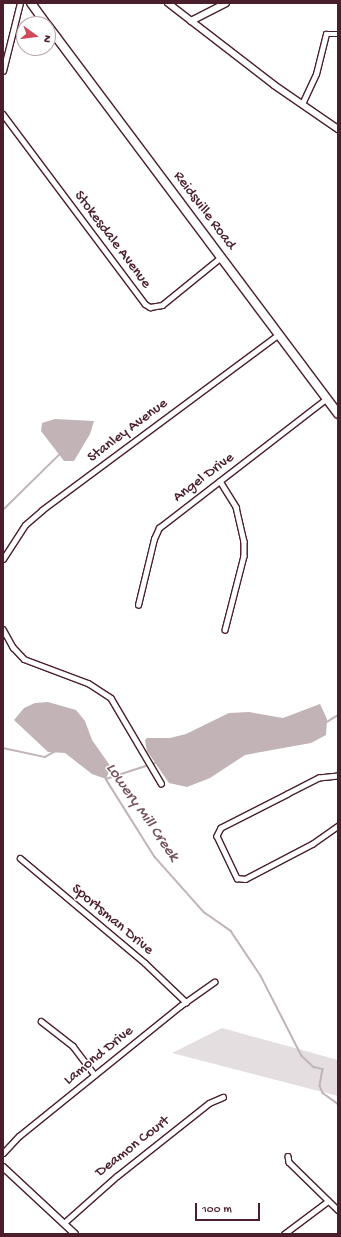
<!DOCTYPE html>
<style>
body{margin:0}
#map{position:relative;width:341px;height:1237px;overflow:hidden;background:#fff;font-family:"Gochi Hand",sans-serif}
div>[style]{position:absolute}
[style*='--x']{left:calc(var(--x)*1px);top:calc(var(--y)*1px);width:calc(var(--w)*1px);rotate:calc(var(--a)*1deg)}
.green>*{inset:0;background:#e5dee0}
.water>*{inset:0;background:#c1b3b6}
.stream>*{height:1.5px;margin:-0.75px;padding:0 0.75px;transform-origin:0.75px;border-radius:0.75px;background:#c1b3b6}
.roads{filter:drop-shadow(1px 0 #4a1f2b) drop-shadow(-1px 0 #4a1f2b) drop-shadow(0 1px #4a1f2b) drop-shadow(0 -1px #4a1f2b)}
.street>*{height:4.5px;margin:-2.25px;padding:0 2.25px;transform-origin:2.25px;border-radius:2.25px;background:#fff}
.secondary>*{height:6px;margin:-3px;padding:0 3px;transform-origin:3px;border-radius:3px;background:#fff}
.highway>*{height:8px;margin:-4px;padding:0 4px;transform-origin:4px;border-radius:4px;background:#fff}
span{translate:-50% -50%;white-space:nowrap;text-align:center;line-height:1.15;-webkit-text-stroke:3px #fff;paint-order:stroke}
.street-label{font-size:15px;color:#4a1f2b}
.water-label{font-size:16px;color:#74535c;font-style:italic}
.frame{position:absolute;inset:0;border:4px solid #4a1f2b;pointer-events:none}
.north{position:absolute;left:16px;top:16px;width:40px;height:40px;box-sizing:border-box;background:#fff;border:1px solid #b7a5aa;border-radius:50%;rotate:104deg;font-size:11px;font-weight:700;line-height:16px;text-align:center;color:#4a1f2b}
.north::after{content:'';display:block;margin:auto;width:14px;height:18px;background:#d1495b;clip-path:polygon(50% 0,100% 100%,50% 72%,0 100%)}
.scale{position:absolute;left:195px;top:1203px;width:65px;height:18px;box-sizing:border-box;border:2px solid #4a1f2b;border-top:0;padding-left:5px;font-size:12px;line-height:14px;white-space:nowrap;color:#4a1f2b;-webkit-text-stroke:3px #fff;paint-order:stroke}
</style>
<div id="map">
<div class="green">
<i style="clip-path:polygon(222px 1028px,338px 1060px,338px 1096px,172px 1053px)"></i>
</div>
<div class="water">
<i style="clip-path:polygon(55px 419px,94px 421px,90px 434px,74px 461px,64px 461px,41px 431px,42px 423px)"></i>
<i style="clip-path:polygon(48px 702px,76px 710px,85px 721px,92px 740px,111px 767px,106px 779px,92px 774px,65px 753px,48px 752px,14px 720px,24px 708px,35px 703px)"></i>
<i style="clip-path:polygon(320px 704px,327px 719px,326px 735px,311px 743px,245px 755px,210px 778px,187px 787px,169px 783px,147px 751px,145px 740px,147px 738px,170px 738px,186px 734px,229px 713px,249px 712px,283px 718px)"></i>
</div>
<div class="stream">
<i style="--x:3;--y:510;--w:78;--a:-44.5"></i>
<i style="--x:327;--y:722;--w:13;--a:-32"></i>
<i style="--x:3;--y:748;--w:43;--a:12.1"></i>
<i style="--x:45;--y:757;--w:13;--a:-29"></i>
<i style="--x:106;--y:779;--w:92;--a:57.9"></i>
<i style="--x:155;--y:857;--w:74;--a:48.3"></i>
<i style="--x:204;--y:912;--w:33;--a:35"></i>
<i style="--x:231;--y:931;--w:54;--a:56.3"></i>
<i style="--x:261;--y:976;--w:90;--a:62.9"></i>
<i style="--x:302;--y:1056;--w:16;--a:43"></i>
<i style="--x:314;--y:1067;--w:9;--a:13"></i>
<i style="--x:323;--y:1069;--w:17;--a:100"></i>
<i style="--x:320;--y:1086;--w:8;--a:67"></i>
<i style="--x:323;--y:1093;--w:19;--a:36"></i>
<i style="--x:106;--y:779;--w:52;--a:-18.1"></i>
</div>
<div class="roads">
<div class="street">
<i style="--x:3;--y:71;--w:70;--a:-76"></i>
<i style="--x:302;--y:104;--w:33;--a:-65"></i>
<i style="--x:316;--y:74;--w:41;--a:-76"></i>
<i style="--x:326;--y:34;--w:12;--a:0"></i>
<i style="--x:3;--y:114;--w:237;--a:53.2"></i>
<i style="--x:145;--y:304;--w:6;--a:31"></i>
<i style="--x:150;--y:307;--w:12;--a:-9"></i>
<i style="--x:162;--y:305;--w:76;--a:-39.1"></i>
<i style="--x:220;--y:481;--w:31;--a:58"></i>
<i style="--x:236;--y:507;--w:35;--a:77"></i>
<i style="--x:244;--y:541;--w:15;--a:90"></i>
<i style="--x:244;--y:556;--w:76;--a:104.4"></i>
<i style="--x:3;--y:559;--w:40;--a:-57.1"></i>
<i style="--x:25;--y:525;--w:23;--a:-41"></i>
<i style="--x:42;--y:510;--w:295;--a:-36.6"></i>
<i style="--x:138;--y:605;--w:68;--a:-76.4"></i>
<i style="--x:154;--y:539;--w:12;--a:-66"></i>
<i style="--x:159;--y:528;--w:212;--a:-37.7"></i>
<i style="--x:3;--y:629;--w:21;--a:61"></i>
<i style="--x:13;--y:647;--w:16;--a:47"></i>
<i style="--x:24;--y:659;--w:68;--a:20.6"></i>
<i style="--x:88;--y:683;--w:27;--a:33"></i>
<i style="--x:111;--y:698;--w:99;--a:59.5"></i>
<i style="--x:338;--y:776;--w:19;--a:174"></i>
<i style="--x:319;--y:778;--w:35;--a:153"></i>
<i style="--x:288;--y:794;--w:75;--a:153.1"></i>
<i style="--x:221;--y:828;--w:9;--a:117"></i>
<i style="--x:217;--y:836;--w:47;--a:64.5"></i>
<i style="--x:237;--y:878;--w:8;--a:7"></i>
<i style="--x:245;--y:879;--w:76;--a:-27.6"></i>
<i style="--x:312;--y:844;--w:32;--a:-35"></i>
<i style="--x:20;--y:858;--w:163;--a:40"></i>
<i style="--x:145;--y:963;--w:57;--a:43.6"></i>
<i style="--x:41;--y:1021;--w:41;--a:38"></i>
<i style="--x:73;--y:1046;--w:36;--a:53"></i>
<i style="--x:3;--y:1153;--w:23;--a:-47"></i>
<i style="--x:19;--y:1136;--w:207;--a:-38.9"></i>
<i style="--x:180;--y:1006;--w:42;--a:-35.2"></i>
<i style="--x:288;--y:1156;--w:6;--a:81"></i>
<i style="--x:289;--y:1162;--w:69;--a:44.4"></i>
<i style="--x:64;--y:1223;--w:71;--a:-41.6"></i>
<i style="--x:117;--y:1176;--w:117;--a:-38.4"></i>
<i style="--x:209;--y:1103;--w:15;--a:-23"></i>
<i style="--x:284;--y:1234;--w:55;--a:-36.9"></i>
</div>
<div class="secondary">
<i style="--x:168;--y:3;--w:134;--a:37.7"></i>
<i style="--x:274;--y:85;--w:78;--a:34.5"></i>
<i style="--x:191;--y:21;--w:39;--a:-27"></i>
<i style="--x:3;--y:1167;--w:98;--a:42.9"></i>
</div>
<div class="highway">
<i style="--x:31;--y:3;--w:26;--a:54"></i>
<i style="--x:48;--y:26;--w:484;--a:53.2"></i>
</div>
</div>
<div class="street-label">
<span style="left:204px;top:211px;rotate:53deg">Reidsville Road</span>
<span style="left:112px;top:240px;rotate:53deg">Stokesdale Avenue</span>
<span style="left:128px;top:431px;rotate:-37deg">Stanley Avenue</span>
<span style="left:204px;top:478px;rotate:-37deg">Angel Drive</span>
<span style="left:112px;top:920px;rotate:40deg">Sportsman Drive</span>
<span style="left:99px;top:1056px;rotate:-39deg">Lamond Drive</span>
<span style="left:133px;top:1147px;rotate:-38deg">Deamon Court</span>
</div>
<div class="water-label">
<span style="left:141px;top:813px;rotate:55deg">Lowery Mill Creek</span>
</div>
<div class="frame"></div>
<div class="north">N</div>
<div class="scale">100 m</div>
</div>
